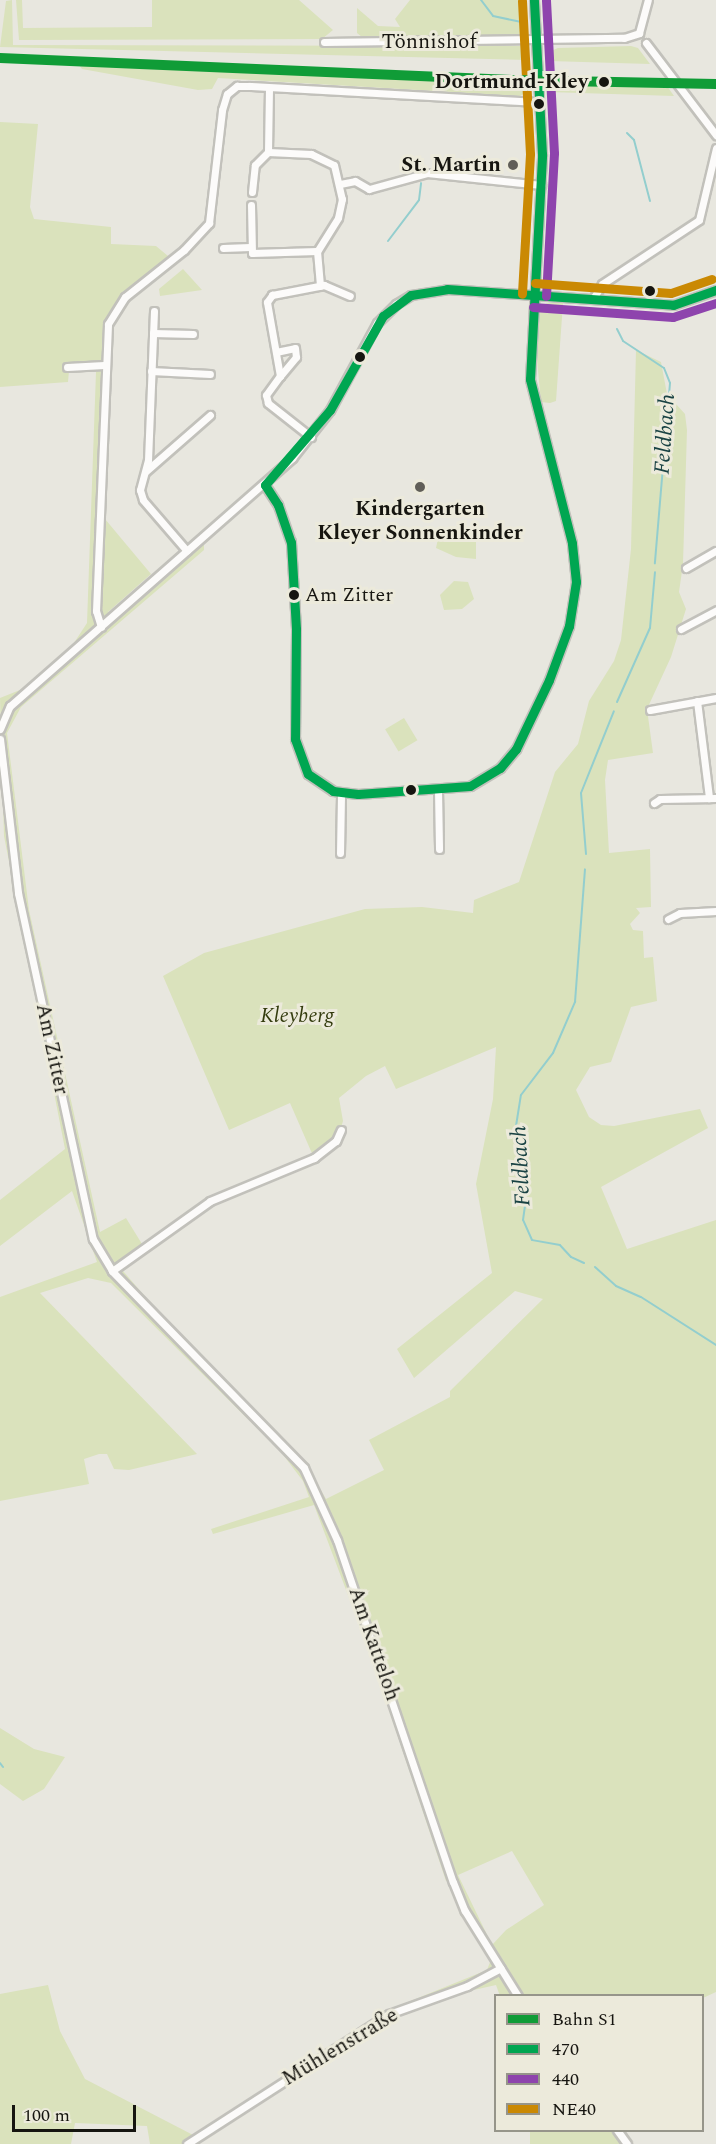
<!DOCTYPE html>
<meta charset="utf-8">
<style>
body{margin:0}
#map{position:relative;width:716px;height:2144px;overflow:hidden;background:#e8e7df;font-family:Spectral,serif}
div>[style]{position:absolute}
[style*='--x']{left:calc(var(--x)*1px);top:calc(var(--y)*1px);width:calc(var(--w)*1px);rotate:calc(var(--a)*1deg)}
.green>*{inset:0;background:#dae2bc;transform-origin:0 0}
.stream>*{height:2px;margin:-1px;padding:0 1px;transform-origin:1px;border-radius:1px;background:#93cece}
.roads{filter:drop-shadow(2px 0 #c2c1bb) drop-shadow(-2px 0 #c2c1bb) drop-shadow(0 2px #c2c1bb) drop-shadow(0 -2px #c2c1bb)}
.street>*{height:7px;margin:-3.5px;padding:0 3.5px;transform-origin:3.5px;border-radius:3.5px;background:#fcfbfa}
.bus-1>*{height:9px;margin:-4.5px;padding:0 4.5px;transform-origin:4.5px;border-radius:4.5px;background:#00a651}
.bus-2>*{height:9px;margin:-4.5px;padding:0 4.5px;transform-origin:4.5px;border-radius:4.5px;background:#8e44ad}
.bus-3>*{height:9px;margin:-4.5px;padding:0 4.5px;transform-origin:4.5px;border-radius:4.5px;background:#ca8903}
.rail-1>*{height:10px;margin:-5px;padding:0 5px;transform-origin:5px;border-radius:5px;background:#109c37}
.dots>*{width:16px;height:16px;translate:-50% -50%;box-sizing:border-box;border:3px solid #eceadb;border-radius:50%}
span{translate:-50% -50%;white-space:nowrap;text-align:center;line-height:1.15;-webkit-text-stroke:6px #eceadb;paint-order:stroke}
.bus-label{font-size:20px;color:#161510}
.left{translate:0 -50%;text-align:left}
.street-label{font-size:21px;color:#161510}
.stop-label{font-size:21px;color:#161510;font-weight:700}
.right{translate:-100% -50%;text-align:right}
.poi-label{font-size:21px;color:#161510;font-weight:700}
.park-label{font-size:21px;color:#343c0e;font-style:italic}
.water-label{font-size:22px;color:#194243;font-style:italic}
.legend{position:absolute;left:494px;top:1994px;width:210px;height:138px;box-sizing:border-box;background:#eceadb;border:2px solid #96958a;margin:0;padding:8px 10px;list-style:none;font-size:18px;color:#161510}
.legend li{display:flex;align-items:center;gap:12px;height:30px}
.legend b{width:30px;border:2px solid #96958a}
.scale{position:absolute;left:12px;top:2105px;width:124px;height:27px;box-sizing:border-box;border:3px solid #161510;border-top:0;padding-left:8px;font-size:18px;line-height:21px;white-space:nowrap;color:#161510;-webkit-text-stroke:4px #eceadb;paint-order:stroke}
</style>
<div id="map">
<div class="green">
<i style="clip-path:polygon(12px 0,13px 45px,521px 46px,527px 51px,527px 60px,0 47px,6px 1px)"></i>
<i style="clip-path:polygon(16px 0,22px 0,23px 28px,152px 27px,152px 0,299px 0,333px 30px,322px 39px,19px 40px)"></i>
<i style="clip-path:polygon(410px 0,522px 0,528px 38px,367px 41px,357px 33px,357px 8px,378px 26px,400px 27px,395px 19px)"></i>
<i style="clip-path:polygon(631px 46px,638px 48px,650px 64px,549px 61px,551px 51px,558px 48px)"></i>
<i style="clip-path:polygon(79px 65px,530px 85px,530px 90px,520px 96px,218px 78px,212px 89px,198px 90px,82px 69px)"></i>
<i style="clip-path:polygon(548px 84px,667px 86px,674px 96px,549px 92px)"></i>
<i style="clip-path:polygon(evenodd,0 122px,38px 124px,30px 207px,34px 219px,111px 227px,111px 244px,156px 246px,168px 256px,122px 308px,112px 330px,105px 519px,151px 574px,108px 612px,113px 620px,204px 541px,204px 550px,21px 707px,7px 733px,29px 910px,100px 1232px,126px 1218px,142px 1244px,205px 1208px,123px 1271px,175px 1331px,304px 1461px,326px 1499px,384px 1470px,369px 1440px,450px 1397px,450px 1391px,543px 1299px,515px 1291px,414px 1378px,397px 1349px,492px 1273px,476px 1184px,493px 1099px,496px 1047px,396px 1089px,385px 1066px,366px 1076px,339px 1098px,343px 1121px,339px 1134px,314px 1158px,290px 1103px,229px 1130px,163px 976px,204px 953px,365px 909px,422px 907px,473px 913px,474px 900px,519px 882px,555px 772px,578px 744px,589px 701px,614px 661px,621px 640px,631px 549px,636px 350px,661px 362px,667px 394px,685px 414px,687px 430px,683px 564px,679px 592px,686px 609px,671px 657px,647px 709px,653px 753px,608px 760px,605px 780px,609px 853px,650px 849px,651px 907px,636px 908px,640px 913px,630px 924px,633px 930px,643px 931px,644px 958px,653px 957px,657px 1001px,631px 1007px,611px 1062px,590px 1067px,576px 1090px,589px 1117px,601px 1125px,614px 1126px,700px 1109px,708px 1128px,601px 1187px,627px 1249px,716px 1220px,716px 1992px,703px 1998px,500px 1996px,496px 1985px,438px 1998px,396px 2015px,349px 2042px,193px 2144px,150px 2144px,147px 2126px,75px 2123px,71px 2144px,0 2144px,0 1994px,48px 1985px,60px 2031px,85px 2079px,195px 2136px,381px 2013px,487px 1970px,494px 1952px,468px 1908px,455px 1877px,446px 1881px,371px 1656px,314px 1505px,213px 1534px,211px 1529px,309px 1497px,303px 1481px,281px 1452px,111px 1283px,88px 1278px,40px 1293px,197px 1454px,129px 1470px,114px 1469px,107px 1454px,99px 1454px,84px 1459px,89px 1484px,0 1501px,0 1297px,97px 1262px,72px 1191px,0 1246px,0 1200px,65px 1149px,4px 836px,0 698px,20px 690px,70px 649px,87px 623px,96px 372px,69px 371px,68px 382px,0 387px,0 122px,512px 1851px,544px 1905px,506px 1930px,492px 1945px,458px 1875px,512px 1851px)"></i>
<i style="clip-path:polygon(183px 269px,202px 290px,160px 296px,159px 289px)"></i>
<i style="clip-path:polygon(547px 303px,563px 303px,556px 401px,550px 403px,541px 402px,537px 360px,540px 310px)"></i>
<i style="clip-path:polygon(465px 528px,476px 532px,476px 559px,456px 557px,436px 548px,439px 534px)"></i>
<i style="clip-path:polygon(454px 581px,468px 582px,474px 599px,462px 609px,444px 610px,440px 595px)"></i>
<i style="left:404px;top:718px;width:26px;height:22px;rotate:59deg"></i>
<i style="clip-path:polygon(0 1728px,34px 1749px,65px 1757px,44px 1789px,23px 1801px,0 1784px)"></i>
<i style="left:530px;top:2131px;width:91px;height:14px"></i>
</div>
<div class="stream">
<i style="--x:481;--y:0;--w:20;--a:53"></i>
<i style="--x:493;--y:16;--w:29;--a:12"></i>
<i style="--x:627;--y:133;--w:10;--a:45"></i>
<i style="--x:634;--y:140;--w:63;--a:75.3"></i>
<i style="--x:388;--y:241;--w:51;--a:-52.9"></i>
<i style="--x:419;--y:200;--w:17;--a:-83"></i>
<i style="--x:617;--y:329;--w:13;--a:63"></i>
<i style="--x:623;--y:341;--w:49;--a:33.4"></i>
<i style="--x:664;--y:368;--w:16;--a:68"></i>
<i style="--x:670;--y:383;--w:181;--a:94.8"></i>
<i style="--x:617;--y:702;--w:81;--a:-66"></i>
<i style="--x:650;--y:628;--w:56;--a:-84.9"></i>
<i style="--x:586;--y:854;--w:61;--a:-94.7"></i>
<i style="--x:581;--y:793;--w:88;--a:-68.1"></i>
<i style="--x:584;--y:1263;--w:14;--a:-155"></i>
<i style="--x:571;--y:1257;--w:16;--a:-133"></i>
<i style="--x:560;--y:1245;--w:28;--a:-170"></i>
<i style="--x:532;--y:1240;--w:22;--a:-114"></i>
<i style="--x:523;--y:1220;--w:21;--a:-82"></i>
<i style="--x:526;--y:1199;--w:74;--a:-97.8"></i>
<i style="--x:516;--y:1126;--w:31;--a:-81"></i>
<i style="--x:521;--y:1095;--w:53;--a:-52.7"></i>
<i style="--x:553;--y:1053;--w:56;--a:-66.7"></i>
<i style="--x:575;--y:1002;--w:133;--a:-85.7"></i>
<i style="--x:595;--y:1267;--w:28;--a:42"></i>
<i style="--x:616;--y:1286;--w:27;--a:24"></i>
<i style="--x:641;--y:1297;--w:89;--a:32.6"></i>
<i style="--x:0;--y:1763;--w:5;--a:53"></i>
</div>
<div class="roads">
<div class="street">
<i style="--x:324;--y:42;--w:300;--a:-0.8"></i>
<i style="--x:624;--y:38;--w:16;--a:-18"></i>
<i style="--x:639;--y:33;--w:34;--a:-75"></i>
<i style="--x:646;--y:43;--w:116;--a:52.7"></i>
<i style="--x:268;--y:152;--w:43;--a:2.7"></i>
<i style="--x:311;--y:154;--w:25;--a:26"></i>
<i style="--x:334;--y:165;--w:35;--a:77"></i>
<i style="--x:342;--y:199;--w:19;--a:102"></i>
<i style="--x:338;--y:218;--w:39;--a:122"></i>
<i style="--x:317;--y:251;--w:35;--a:85"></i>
<i style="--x:340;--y:184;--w:15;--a:-11"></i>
<i style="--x:355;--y:181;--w:16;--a:30"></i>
<i style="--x:369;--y:189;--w:60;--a:-15.4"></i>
<i style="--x:427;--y:173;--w:115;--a:6"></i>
<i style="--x:252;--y:192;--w:27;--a:-84"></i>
<i style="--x:255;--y:165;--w:18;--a:-45"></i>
<i style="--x:268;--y:152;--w:64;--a:-89.1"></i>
<i style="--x:251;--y:205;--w:48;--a:88.8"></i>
<i style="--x:252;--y:253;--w:65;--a:-1.8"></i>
<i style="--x:223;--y:248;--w:27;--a:-2"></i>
<i style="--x:594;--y:297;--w:15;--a:-58"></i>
<i style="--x:602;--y:284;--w:116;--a:-33.4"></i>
<i style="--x:699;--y:220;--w:74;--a:-76.7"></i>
<i style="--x:154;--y:311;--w:149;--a:92.3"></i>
<i style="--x:148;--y:460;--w:31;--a:105"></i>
<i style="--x:140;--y:490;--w:10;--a:73"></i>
<i style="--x:143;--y:500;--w:67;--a:49.2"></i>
<i style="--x:153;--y:333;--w:40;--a:1.4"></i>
<i style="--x:276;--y:352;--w:19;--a:-12"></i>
<i style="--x:295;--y:348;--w:9;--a:84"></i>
<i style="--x:296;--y:357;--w:25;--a:130"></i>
<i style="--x:67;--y:367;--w:37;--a:-3"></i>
<i style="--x:151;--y:371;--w:59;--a:2.9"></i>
<i style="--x:311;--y:437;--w:55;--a:-141.7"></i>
<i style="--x:268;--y:403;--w:8;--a:-104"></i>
<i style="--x:266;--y:395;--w:24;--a:-54"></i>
<i style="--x:280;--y:376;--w:75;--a:-100"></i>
<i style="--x:267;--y:302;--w:9;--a:-54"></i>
<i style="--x:272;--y:295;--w:53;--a:-10.9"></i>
<i style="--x:324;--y:285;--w:28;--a:23"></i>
<i style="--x:146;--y:471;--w:85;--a:-41.2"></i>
<i style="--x:265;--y:485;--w:24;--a:57"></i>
<i style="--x:278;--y:505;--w:39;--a:71"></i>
<i style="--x:291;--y:542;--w:87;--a:86.7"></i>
<i style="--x:296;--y:629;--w:110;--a:90.5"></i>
<i style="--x:295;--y:739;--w:37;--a:70"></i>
<i style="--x:308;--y:774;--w:30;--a:34"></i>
<i style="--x:333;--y:791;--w:25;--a:7"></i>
<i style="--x:358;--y:794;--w:112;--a:-4.1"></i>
<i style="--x:470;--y:786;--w:35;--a:-31"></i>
<i style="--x:500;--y:768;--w:25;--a:-50"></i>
<i style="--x:516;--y:749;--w:76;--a:-64.4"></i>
<i style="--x:549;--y:680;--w:58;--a:-69.7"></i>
<i style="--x:569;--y:626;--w:45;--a:-81"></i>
<i style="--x:576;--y:582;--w:39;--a:-96"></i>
<i style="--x:572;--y:543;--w:169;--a:-104.4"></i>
<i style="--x:530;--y:379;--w:225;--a:-86.9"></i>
<i style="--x:542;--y:154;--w:154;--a:-93"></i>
<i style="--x:686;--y:568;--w:34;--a:-30"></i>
<i style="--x:101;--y:627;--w:17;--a:-107"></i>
<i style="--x:96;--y:611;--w:287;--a:-87.6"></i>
<i style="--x:108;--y:324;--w:32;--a:-58"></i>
<i style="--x:125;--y:297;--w:75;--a:-38.5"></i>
<i style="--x:184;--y:250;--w:37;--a:-47"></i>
<i style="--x:209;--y:223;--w:114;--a:-83.4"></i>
<i style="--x:222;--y:110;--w:17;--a:-73"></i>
<i style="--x:227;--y:94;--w:13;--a:-39"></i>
<i style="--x:237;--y:86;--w:13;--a:0"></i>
<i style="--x:250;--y:86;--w:289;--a:3.2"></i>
<i style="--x:681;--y:629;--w:40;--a:-28"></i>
<i style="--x:697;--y:701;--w:98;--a:82.9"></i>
<i style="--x:650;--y:710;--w:67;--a:-10.3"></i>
<i style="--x:0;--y:729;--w:25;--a:-67"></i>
<i style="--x:10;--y:706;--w:376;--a:-41.3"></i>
<i style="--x:292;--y:458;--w:61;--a:-51.6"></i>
<i style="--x:330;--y:410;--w:99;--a:-61.6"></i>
<i style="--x:377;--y:323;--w:27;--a:-45"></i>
<i style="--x:396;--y:304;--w:17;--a:-31"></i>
<i style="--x:411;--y:295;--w:36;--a:-9"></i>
<i style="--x:447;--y:289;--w:227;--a:4"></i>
<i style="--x:673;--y:305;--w:46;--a:-19.2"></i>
<i style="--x:0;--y:739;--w:155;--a:83.3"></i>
<i style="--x:18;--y:893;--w:354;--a:77.8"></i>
<i style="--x:93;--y:1239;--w:37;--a:59"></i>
<i style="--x:112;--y:1271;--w:275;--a:45.7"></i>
<i style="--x:304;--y:1468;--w:79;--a:65.4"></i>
<i style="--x:337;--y:1540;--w:361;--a:71.3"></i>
<i style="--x:453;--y:1882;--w:31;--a:68"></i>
<i style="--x:465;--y:1911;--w:100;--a:58.1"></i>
<i style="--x:438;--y:790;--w:59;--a:89"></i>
<i style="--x:654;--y:803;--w:7;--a:-34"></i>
<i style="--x:660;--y:799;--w:56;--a:-1"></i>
<i style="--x:340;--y:853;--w:59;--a:-89"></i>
<i style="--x:668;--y:919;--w:13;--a:-27"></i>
<i style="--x:680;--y:913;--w:36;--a:-3"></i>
<i style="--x:112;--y:1271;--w:120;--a:-35.5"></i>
<i style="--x:210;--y:1201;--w:113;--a:-22.5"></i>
<i style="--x:314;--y:1158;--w:28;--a:-38"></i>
<i style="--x:336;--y:1141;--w:12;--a:-66"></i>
<i style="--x:617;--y:2130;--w:17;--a:54"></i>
<i style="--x:187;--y:2144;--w:240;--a:-32.8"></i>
<i style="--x:389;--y:2014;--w:83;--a:-19.7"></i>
<i style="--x:467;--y:1986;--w:38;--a:-28"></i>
</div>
</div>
<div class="bus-1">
<i style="--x:265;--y:485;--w:24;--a:57"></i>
<i style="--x:278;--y:505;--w:39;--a:71"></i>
<i style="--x:291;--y:542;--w:87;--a:86.7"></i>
<i style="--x:296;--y:629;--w:110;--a:90.5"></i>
<i style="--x:295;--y:739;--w:37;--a:70"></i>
<i style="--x:308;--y:774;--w:30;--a:34"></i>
<i style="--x:333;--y:791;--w:25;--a:7"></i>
<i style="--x:358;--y:794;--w:112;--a:-4.1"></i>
<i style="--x:470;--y:786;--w:35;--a:-31"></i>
<i style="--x:500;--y:768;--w:25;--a:-50"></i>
<i style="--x:516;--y:749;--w:76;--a:-64.4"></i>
<i style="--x:549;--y:680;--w:58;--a:-69.7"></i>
<i style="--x:569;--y:626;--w:45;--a:-81"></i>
<i style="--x:576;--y:582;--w:39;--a:-96"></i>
<i style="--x:572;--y:543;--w:169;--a:-104.4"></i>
<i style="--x:530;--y:379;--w:225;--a:-86.9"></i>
<i style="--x:542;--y:154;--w:154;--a:-93"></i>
<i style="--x:265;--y:485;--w:99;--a:-49.1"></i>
<i style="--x:330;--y:410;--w:108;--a:-60.6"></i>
<i style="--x:383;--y:316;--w:35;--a:-37"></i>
<i style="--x:411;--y:295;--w:36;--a:-9"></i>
<i style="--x:447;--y:289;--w:227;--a:4"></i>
<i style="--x:673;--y:305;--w:46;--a:-19.2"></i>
</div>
<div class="bus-2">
<i style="--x:546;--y:296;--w:143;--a:-86.8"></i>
<i style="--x:554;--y:153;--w:153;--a:-93"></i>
<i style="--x:533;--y:307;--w:140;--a:4.1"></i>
<i style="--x:673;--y:317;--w:45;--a:-18"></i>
</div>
<div class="bus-3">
<i style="--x:522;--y:1;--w:153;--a:87"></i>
<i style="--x:530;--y:154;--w:140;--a:93.3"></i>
<i style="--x:535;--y:283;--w:136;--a:4.2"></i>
<i style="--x:671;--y:293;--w:43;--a:-18.9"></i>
</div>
<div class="rail-1">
<i style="--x:0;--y:58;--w:513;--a:2.46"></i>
<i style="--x:513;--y:80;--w:203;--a:1.1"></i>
</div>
<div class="dots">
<i style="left:604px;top:82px;background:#161510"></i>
<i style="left:539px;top:104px;background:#161510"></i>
<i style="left:513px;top:165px;background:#605e58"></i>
<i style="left:650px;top:291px;background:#161510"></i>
<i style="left:360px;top:357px;background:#161510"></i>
<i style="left:420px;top:487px;background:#605e58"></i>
<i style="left:294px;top:595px;background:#161510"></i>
<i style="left:411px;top:790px;background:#161510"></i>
</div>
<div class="bus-label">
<span class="left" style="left:305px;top:595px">Am Zitter</span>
</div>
<div class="street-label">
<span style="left:429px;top:42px">Tönnishof</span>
<span style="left:52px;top:1049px;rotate:78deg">Am Zitter</span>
<span style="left:374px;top:1644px;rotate:71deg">Am Katteloh</span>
<span style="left:340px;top:2047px;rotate:-31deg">Mühlenstraße</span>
</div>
<div class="stop-label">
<span class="right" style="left:588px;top:82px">Dortmund-Kley</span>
</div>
<div class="poi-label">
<span class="right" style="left:501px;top:165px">St. Martin</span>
<span style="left:420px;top:521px">Kindergarten<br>Kleyer Sonnenkinder</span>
</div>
<div class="park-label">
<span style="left:297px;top:1016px">Kleyberg</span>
</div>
<div class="water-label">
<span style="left:665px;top:434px;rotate:-86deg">Feldbach</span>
<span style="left:521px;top:1166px;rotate:-93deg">Feldbach</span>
</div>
<ul class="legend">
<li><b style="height:8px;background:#109c37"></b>Bahn S1</li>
<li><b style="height:8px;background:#00a651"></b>470</li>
<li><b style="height:8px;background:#8e44ad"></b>440</li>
<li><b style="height:8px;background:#ca8903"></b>NE40</li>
</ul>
<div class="scale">100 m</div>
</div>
